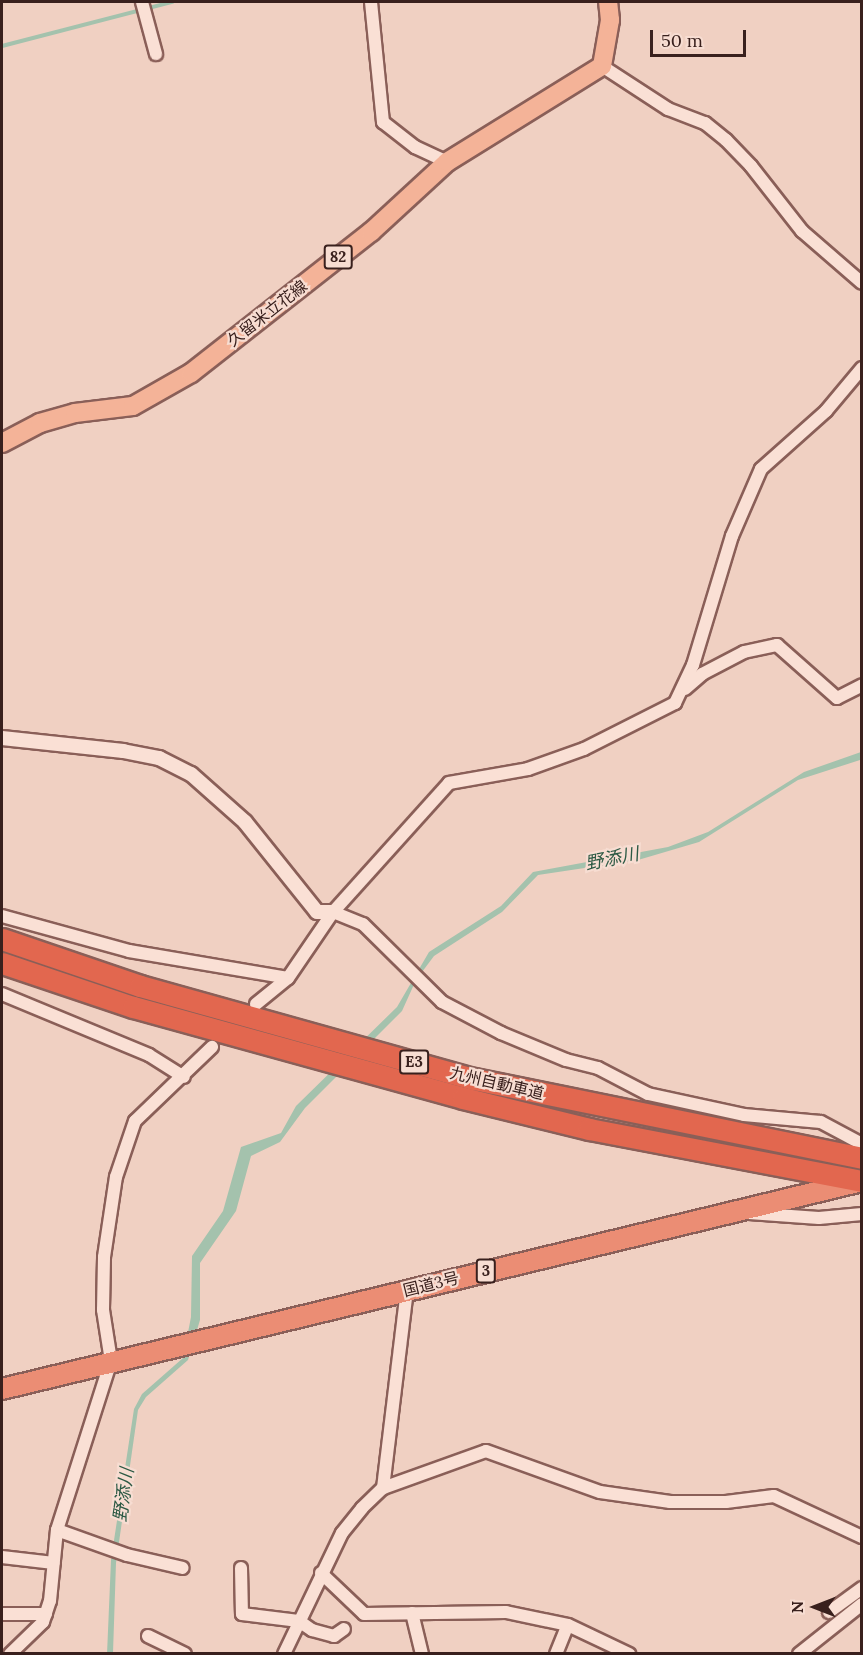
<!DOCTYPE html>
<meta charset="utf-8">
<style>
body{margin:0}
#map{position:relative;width:863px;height:1655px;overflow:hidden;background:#f0d0c2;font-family:Lora,"Noto Sans JP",serif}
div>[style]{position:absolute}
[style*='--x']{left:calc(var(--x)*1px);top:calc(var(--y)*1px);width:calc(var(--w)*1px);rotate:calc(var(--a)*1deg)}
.water>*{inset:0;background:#a4c2ad}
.stream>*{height:4px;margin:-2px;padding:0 2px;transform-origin:2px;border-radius:2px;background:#a4c2ad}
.roads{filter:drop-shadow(2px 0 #8a5f58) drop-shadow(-2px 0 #8a5f58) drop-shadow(0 2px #8a5f58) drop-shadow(0 -2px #8a5f58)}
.minor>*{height:12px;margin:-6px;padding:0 6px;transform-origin:6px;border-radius:6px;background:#fae0d5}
.tertiary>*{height:14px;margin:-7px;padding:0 7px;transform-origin:7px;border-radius:7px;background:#fae0d5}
.primary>*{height:18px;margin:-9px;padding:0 9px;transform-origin:9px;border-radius:9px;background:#f4b398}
.trunk>*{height:20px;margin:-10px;padding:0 10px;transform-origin:10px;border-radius:10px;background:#eb8d74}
.motorway>*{height:21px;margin:-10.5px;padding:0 10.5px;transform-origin:10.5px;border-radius:10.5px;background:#e2674f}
span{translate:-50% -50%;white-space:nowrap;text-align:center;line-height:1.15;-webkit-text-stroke:4.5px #f7ddd2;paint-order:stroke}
.shield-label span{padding:2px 4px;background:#f7ddd2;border:2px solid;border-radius:4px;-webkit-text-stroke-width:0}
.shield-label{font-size:15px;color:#39201d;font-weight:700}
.street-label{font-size:16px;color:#39201d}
.water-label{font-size:18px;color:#2c5944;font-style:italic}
.frame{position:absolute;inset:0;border:3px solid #39201d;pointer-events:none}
.north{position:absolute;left:785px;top:1577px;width:60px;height:60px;-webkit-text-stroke:4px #f7ddd2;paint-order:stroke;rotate:270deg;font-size:16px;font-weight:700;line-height:24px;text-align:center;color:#39201d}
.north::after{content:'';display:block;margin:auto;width:21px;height:27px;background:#39201d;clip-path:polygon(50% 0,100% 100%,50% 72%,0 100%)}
.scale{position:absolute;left:650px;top:30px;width:96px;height:27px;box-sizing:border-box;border:3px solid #39201d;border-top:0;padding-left:8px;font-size:18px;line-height:21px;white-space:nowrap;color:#39201d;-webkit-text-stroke:4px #f7ddd2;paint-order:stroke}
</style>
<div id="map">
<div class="water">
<i style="clip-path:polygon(861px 752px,860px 760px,798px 780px,699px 842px,638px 860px,538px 875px,502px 912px,434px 956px,416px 980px,402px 1011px,305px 1108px,280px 1142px,251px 1156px,236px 1211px,200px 1263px,200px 1320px,188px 1360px,146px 1397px,138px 1410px,116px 1563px,113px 1653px,107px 1654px,111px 1560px,134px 1409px,142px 1394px,183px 1358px,191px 1317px,192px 1256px,223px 1211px,241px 1147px,281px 1133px,296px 1106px,397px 1007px,429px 952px,501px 906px,533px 872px,668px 847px,708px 832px,804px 772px)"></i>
</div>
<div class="stream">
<i style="--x:2;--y:46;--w:176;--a:-14.5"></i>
</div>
<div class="roads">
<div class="minor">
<i style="--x:142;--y:2;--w:54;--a:74.9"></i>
<i style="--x:371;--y:2;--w:121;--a:84.3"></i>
<i style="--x:383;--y:122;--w:41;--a:38"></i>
<i style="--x:415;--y:147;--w:35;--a:25"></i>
<i style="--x:602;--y:66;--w:79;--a:33.1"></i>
<i style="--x:668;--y:109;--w:40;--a:21"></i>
<i style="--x:705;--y:123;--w:27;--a:39"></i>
<i style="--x:726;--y:140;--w:36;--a:46"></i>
<i style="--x:751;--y:166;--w:83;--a:51.9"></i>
<i style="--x:802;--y:231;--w:79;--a:40.9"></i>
<i style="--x:685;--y:689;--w:23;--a:-41"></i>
<i style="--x:702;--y:674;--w:47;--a:-27.6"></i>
<i style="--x:744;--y:652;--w:34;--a:-12"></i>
<i style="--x:777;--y:645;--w:80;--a:41.5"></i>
<i style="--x:837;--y:698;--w:28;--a:-27"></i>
<i style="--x:333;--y:912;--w:32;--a:22"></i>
<i style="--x:363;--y:924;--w:111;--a:44.6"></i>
<i style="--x:442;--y:1002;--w:67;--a:27.7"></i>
<i style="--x:501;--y:1033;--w:70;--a:22.6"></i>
<i style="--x:566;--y:1060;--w:33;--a:14"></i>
<i style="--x:598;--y:1068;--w:56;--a:27.5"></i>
<i style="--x:648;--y:1094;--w:98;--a:12.3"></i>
<i style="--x:744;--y:1115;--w:77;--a:5.2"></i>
<i style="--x:821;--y:1122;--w:47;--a:28.2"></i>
<i style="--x:2;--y:916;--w:132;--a:15.4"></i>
<i style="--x:129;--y:951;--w:161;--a:9.6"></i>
<i style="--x:2;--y:994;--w:159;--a:22.5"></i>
<i style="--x:149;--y:1055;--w:41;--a:32.2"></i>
<i style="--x:256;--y:1004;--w:41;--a:-39.1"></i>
<i style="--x:288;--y:978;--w:80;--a:-55.7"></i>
<i style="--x:333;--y:912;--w:173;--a:-48"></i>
<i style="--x:449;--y:783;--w:80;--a:-10"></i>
<i style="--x:528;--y:769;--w:59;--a:-19.7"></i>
<i style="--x:584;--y:749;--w:102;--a:-26.8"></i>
<i style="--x:675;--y:703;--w:42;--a:-64.7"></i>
<i style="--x:693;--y:665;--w:135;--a:-73.2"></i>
<i style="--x:732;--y:536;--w:73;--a:-66.6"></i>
<i style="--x:761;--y:469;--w:87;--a:-41.7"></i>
<i style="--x:826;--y:411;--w:56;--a:-50.1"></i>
<i style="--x:749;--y:1213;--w:70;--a:4.1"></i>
<i style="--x:819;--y:1218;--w:43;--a:-5.3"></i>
<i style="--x:383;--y:1488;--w:199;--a:-83.1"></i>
<i style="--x:57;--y:1530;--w:74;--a:19.7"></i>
<i style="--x:127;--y:1555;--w:57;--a:13.1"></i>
<i style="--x:2;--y:1557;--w:52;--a:6.6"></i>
<i style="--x:241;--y:1568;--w:46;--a:88.8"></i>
<i style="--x:242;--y:1614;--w:57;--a:7"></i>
<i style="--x:299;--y:1621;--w:16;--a:35"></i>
<i style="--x:312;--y:1630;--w:23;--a:15"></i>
<i style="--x:334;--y:1636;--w:12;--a:-35"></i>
<i style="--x:321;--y:1573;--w:59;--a:43.6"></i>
<i style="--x:364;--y:1614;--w:142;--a:-0.8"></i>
<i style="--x:506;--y:1612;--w:63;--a:11.8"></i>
<i style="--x:568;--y:1625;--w:68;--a:25.4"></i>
<i style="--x:829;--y:1612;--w:41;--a:-36"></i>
<i style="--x:412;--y:1613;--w:42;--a:76.3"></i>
<i style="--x:2;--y:1614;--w:44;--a:0"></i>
<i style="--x:148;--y:1636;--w:41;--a:25.9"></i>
<i style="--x:10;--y:1654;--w:46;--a:-44.1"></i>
<i style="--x:43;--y:1622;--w:22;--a:-72"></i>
<i style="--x:50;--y:1601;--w:71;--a:-84.4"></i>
<i style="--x:57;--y:1530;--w:177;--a:-72.3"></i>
<i style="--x:111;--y:1361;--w:52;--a:-98.9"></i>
<i style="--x:103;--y:1310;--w:53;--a:-88.9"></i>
<i style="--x:104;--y:1257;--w:81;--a:-81.5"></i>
<i style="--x:116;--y:1177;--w:59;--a:-71.3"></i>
<i style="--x:135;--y:1121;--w:107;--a:-43.9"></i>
<i style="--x:284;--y:1654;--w:134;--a:-64.4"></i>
<i style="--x:342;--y:1533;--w:32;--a:-51"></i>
<i style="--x:362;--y:1508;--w:29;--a:-44"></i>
<i style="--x:383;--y:1488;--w:109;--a:-19.8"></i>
<i style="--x:486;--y:1451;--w:121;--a:19.8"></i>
<i style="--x:600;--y:1492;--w:71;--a:8.1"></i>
<i style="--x:670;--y:1502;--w:56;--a:0"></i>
<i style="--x:726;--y:1502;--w:48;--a:-7.1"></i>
<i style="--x:774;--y:1496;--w:97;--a:25"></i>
<i style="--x:556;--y:1654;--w:31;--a:-68"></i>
<i style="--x:799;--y:1654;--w:80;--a:-38.4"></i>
</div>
<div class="tertiary">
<i style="--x:2;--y:738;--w:122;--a:6.1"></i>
<i style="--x:123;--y:751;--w:37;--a:11"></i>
<i style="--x:159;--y:758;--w:36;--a:27"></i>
<i style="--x:191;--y:774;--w:72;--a:41.6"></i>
<i style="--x:245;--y:822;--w:115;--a:51.3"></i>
<i style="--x:317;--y:912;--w:16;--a:0"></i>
</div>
<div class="primary">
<i style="--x:2;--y:443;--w:43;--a:-27.8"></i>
<i style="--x:40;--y:423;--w:36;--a:-16"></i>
<i style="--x:75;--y:413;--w:58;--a:-6.9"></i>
<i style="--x:133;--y:406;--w:67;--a:-29.6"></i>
<i style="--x:191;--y:373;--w:229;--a:-38.1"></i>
<i style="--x:371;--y:232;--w:103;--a:-42.6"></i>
<i style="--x:447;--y:162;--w:182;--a:-31.8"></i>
<i style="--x:602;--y:66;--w:47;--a:-80.1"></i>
<i style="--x:610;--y:20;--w:18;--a:-96"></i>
</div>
<div class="trunk">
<i style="--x:2;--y:1389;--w:885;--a:-13.6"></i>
</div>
<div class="motorway">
<i style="--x:2;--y:939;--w:146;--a:18.8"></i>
<i style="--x:140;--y:986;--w:347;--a:15.6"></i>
<i style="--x:474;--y:1079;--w:396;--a:11.5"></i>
<i style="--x:2;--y:963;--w:138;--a:18.6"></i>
<i style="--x:133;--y:1007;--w:342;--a:15.4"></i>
<i style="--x:463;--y:1098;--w:130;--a:13.8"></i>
<i style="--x:589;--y:1129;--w:278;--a:10.8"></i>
</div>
</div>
<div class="shield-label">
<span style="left:338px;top:257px">82</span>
<span style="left:414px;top:1062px">E3</span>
<span style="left:486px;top:1271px">3</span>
</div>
<div class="street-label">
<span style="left:267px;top:313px;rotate:-38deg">久留米立花線</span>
<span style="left:497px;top:1083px;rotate:13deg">九州自動車道</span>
<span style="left:431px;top:1284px;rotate:-14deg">国道3号</span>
</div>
<div class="water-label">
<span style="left:612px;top:859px;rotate:-11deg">野添川</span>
<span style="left:124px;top:1495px;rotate:-82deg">野添川</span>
</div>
<div class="frame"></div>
<div class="north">N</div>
<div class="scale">50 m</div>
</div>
